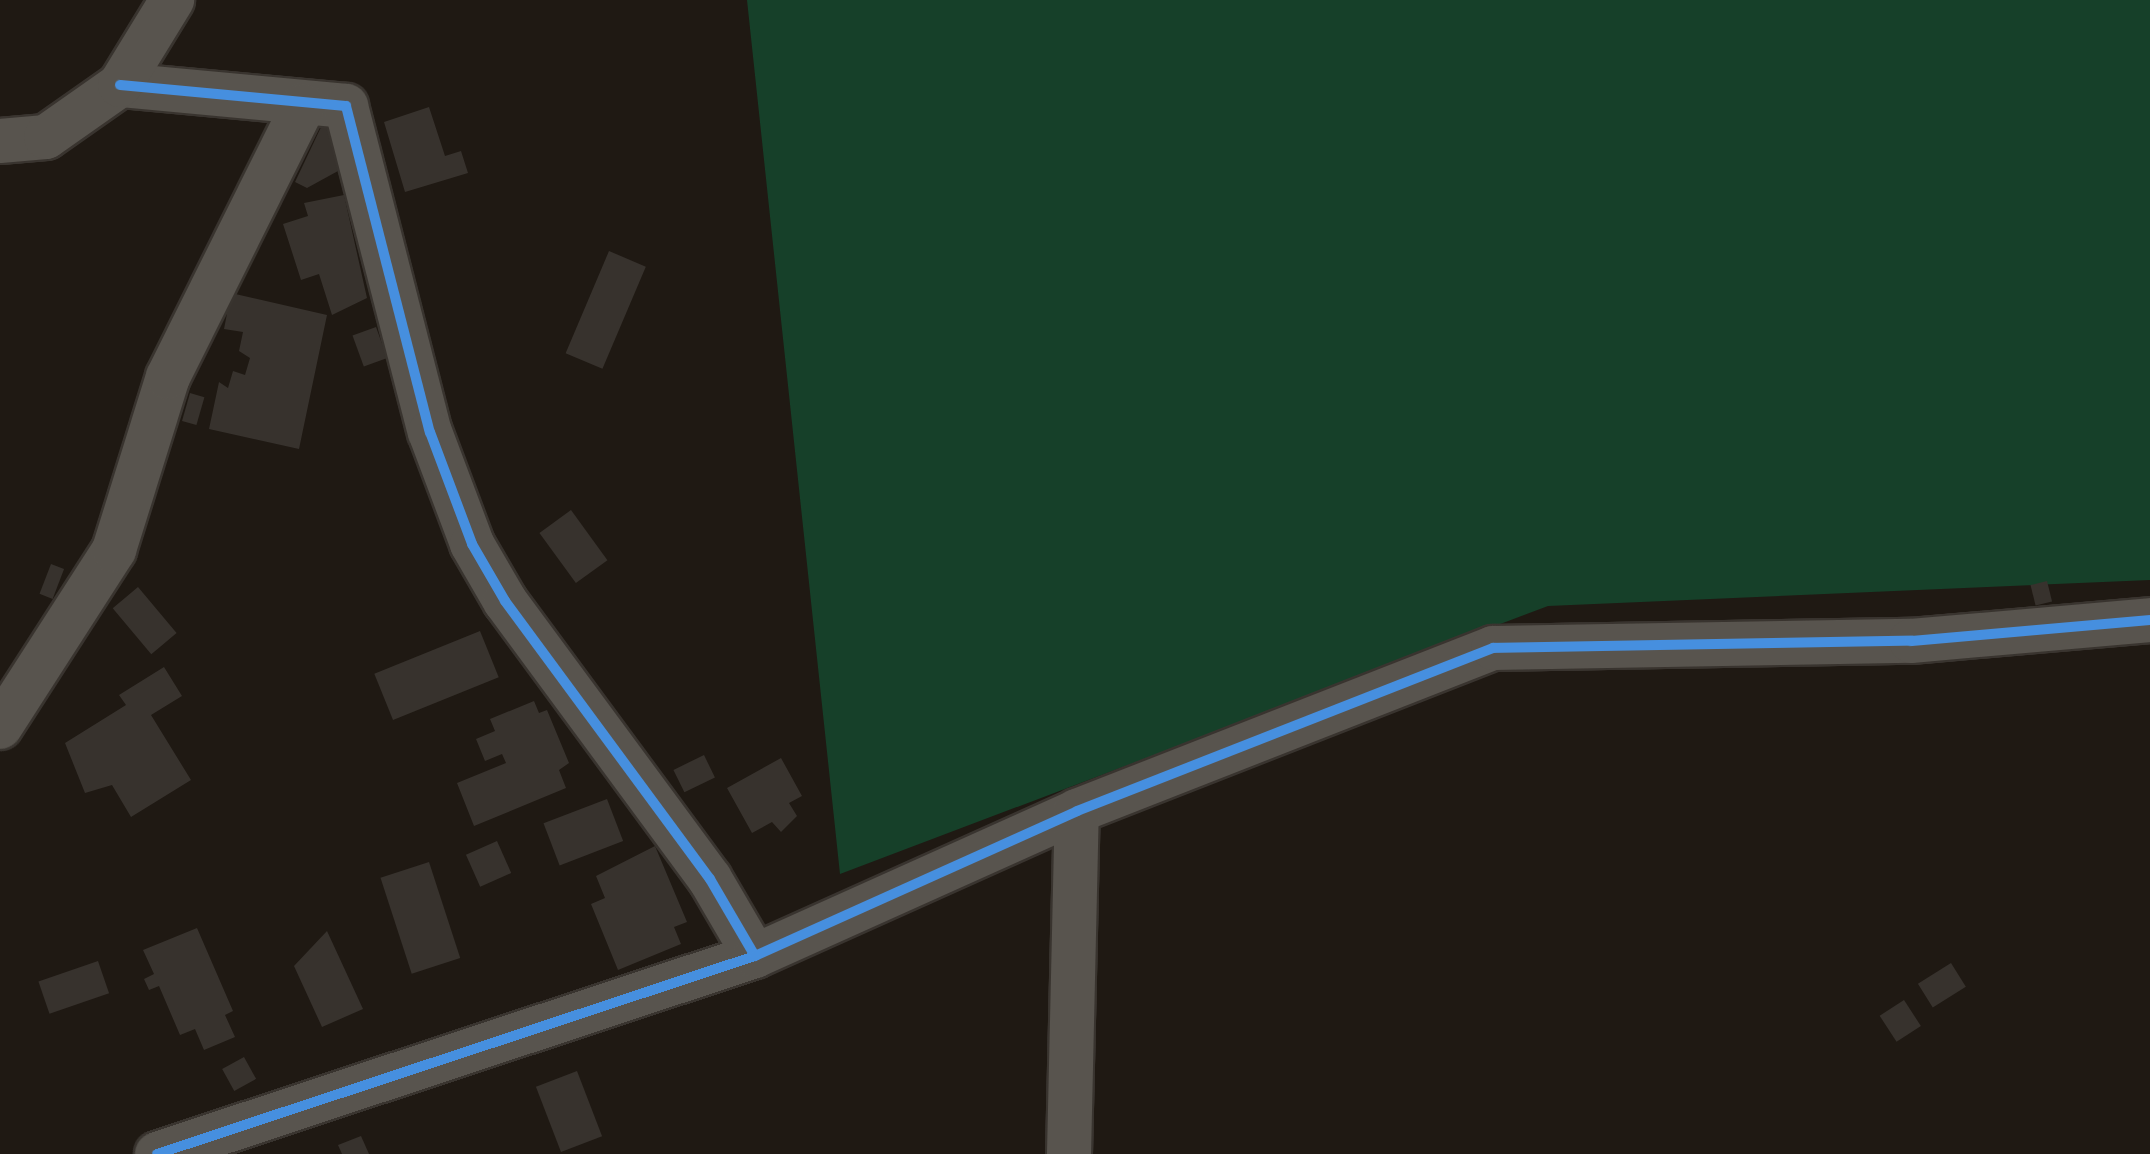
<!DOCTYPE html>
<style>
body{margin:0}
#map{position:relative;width:2150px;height:1154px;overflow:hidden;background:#1f1913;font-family:"Public Sans",sans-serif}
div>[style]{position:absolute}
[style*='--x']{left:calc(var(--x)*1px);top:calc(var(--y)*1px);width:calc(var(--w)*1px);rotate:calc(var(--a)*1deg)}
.green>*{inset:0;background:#164029}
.building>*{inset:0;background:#37322d;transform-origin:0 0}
.roads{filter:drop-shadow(2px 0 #39342f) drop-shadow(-2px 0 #39342f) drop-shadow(0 2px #39342f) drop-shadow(0 -2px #39342f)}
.minor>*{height:44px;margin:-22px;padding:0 22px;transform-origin:22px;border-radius:22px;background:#58544e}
.cycleway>*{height:10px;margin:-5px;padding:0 5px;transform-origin:5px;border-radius:5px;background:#468fdf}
span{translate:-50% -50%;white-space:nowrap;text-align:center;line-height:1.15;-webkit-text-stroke:7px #241a0e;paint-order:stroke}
</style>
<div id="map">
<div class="green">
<i style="clip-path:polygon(747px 0,2150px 0,2150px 580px,1548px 606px,840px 874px)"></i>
</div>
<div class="building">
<i style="clip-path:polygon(429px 107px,445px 156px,461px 151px,468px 173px,405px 192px,384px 122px)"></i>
<i style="clip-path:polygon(322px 125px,331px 130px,338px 171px,307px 188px,295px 182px)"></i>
<i style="clip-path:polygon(344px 195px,367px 298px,332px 315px,319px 274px,301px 280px,283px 224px,308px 216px,304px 203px)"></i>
<i style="left:609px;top:251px;width:40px;height:111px;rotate:23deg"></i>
<i style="clip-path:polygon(231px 293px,327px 315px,299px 449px,209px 429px,219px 382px,228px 388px,233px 371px,245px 375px,250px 358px,239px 351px,243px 332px,224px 329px)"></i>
<i style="left:376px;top:327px;width:33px;height:25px;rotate:70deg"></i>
<i style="left:190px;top:393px;width:15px;height:29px;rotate:16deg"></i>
<i style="left:571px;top:510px;width:62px;height:39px;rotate:54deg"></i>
<i style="left:51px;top:564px;width:14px;height:32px;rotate:21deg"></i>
<i style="left:2047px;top:581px;width:21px;height:17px;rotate:76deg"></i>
<i style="left:138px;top:587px;width:60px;height:33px;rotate:50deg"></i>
<i style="left:480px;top:631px;width:50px;height:114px;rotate:68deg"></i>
<i style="clip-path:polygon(164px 667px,182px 696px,151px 715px,191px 780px,131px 817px,112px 785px,85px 793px,65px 743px,126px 705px,119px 695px)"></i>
<i style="clip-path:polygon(534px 701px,539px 713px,547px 710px,569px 763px,559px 770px,566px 788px,474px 826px,457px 783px,506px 763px,502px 754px,485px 761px,476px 739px,495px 731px,490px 719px)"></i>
<i style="left:704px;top:755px;width:25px;height:34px;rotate:64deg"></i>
<i style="clip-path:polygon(781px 758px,802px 796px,789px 803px,797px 816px,781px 832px,772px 822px,752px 833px,727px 788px)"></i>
<i style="left:607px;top:799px;width:45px;height:68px;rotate:69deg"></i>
<i style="left:497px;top:841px;width:35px;height:34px;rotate:66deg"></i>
<i style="clip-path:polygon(655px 846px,687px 922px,674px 927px,681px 944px,618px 970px,591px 904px,605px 898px,596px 876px)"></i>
<i style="left:429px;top:862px;width:101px;height:51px;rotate:72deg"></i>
<i style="clip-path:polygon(197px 928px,233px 1011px,225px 1015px,235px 1037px,204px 1050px,195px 1029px,180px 1035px,159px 986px,149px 990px,144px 979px,154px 974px,143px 950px)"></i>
<i style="clip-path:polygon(327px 931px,363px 1009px,322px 1027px,294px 966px)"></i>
<i style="left:98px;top:961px;width:34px;height:63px;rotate:71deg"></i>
<i style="left:1951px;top:963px;width:28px;height:39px;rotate:58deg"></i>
<i style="left:1904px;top:1000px;width:31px;height:29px;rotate:57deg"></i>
<i style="left:244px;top:1057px;width:25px;height:25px;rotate:61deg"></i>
<i style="left:577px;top:1071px;width:70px;height:44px;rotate:69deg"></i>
<i style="clip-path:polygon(361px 1136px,369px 1154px,342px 1154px,338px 1145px)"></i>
</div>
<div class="roads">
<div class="minor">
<i style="--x:120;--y:85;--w:227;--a:5.3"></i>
<i style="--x:346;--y:106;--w:337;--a:75.6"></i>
<i style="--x:430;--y:432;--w:120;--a:69.4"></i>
<i style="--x:472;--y:544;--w:66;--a:59.9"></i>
<i style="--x:505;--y:601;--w:345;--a:53.6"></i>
<i style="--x:710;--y:879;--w:89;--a:59.7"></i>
<i style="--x:0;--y:141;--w:46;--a:-5"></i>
<i style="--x:46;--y:137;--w:90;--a:-35.1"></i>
<i style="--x:120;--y:85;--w:100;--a:-58.5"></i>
<i style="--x:0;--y:727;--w:211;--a:-57.2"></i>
<i style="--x:114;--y:550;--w:181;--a:-72.7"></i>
<i style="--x:168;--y:377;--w:303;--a:-63.5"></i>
<i style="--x:157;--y:1154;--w:630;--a:-18.32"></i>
<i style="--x:755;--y:956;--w:353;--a:-24.2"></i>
<i style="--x:1077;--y:811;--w:447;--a:-21.4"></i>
<i style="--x:1493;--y:648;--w:418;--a:-1"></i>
<i style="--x:1911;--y:641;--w:240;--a:-5"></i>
<i style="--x:1069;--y:1154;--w:343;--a:-88.7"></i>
</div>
</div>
<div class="cycleway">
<i style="--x:120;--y:85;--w:227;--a:5.3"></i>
<i style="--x:346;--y:106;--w:337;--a:75.6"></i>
<i style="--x:430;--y:432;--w:120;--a:69.4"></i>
<i style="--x:472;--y:544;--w:66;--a:59.9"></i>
<i style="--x:505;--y:601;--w:345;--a:53.6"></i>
<i style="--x:710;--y:879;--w:89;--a:59.7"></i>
<i style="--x:157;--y:1154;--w:630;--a:-18.32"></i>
<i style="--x:755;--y:956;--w:353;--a:-24.2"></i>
<i style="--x:1077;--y:811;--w:447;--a:-21.4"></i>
<i style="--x:1493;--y:648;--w:418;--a:-1"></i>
<i style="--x:1911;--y:641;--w:240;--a:-5"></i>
</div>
</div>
